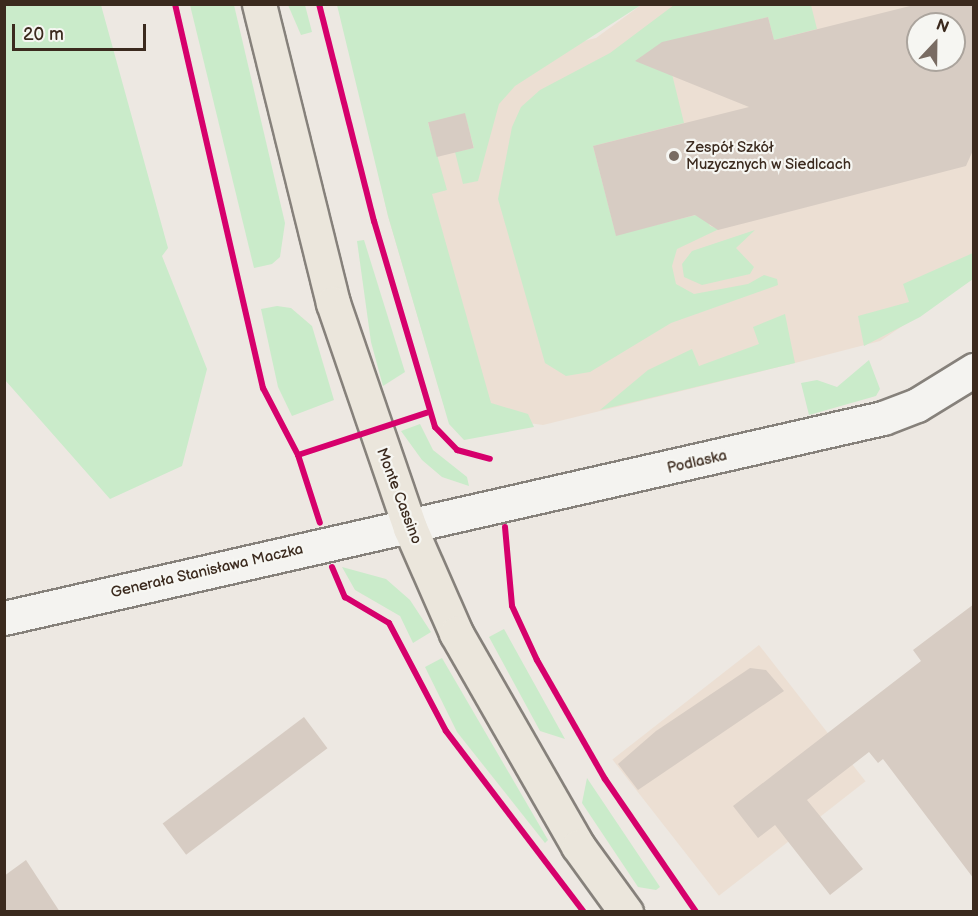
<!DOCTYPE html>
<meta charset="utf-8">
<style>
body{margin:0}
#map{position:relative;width:978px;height:916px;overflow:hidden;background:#ede8e2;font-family:"Balsamiq Sans",sans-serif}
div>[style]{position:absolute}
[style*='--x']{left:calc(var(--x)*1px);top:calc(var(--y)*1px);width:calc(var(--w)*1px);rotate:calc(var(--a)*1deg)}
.built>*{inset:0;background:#ecdfd3;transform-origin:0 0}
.green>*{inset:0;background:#caebca}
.building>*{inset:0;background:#d7ccc3;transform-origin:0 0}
.roads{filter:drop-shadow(2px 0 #86817b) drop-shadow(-2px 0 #86817b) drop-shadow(0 2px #86817b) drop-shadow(0 -2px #86817b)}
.minor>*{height:33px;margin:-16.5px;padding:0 16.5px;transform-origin:16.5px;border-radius:16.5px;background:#f4f3f0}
.major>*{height:33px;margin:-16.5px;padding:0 16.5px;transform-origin:16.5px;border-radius:16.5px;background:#ebe6dc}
.cycleway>*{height:6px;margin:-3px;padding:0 3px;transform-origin:3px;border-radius:3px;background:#d6006c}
.dots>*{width:16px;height:16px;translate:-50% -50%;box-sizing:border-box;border:3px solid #f6f6f2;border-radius:50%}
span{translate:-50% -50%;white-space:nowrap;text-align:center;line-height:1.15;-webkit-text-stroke:4.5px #f6f6f2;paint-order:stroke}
.poi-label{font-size:15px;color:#3b2a1e}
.left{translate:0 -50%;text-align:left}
.street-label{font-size:15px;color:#3b2a1e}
.frame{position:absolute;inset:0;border:6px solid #3b2a1e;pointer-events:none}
.north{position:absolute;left:906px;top:12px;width:60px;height:60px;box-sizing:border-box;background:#f6f6f2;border:2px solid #aba49d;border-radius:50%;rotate:22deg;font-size:16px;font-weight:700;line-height:24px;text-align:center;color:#3b2a1e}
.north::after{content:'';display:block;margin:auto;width:21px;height:27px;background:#796c63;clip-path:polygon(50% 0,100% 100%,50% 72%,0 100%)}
.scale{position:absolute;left:12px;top:24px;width:134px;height:27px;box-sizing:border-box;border:3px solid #3b2a1e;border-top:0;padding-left:8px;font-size:18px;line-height:21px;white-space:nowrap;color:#3b2a1e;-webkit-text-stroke:4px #f6f6f2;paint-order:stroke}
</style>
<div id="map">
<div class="built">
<i style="clip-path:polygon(evenodd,641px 5px,973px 5px,973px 279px,880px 341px,795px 363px,543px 425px,446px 412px,388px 216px,361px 97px,596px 38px,641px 5px,918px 24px,954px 24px,954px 60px,918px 60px,918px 24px)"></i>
<i style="left:759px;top:645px;width:173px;height:186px;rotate:52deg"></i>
</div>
<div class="green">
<i style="clip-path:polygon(4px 5px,101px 5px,168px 248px,162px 256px,207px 369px,182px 466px,110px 499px,5px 380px)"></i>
<i style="clip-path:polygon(190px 5px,234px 5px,285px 223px,280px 257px,272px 264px,254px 268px)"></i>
<i style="clip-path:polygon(288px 5px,305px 5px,312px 32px,301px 35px)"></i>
<i style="clip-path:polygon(337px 5px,641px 5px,515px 86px,499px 104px,478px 181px,463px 184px,455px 152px,474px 148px,465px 114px,428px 123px,447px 190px,432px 194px,491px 403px,528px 414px,534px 427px,464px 440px,449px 424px,388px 216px)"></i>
<i style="clip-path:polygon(674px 5px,811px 5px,817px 29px,774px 40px,768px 17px,656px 47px,656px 69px,672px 74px,684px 123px,593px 146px,616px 235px,704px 213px,710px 226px,719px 229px,677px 249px,672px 266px,676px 284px,694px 294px,748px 284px,764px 275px,777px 279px,778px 285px,671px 323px,590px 372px,566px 376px,545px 363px,498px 199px,512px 127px,521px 107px,540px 90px,610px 53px)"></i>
<i style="clip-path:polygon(755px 230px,736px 248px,754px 267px,750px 274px,702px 285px,684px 277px,682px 264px,692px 251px)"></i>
<i style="clip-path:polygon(364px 240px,405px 372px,383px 386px,371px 342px,357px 241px)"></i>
<i style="clip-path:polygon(973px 253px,973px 279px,920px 317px,864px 346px,858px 316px,909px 302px,903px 284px)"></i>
<i style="clip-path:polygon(277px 306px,291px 308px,312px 326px,334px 400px,292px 416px,278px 387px,261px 309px)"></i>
<i style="clip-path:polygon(785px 314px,795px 363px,600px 410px,648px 370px,692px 349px,699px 366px,759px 344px,753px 327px)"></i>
<i style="clip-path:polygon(869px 360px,880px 389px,876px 396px,809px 415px,801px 383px,817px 380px,837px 387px)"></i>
<i style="clip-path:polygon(420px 424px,433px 450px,467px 477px,469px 486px,442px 477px,422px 460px,401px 431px)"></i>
<i style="clip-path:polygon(342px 567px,386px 579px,410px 600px,431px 632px,413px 643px,400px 616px,355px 590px)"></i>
<i style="clip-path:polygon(504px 629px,565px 739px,540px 731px,489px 637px)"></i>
<i style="clip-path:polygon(442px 658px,548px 840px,545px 843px,457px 732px,425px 667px)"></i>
<i style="clip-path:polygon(587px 778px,660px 887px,656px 890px,638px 887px,582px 803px)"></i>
</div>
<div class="building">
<i style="clip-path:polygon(evenodd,918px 4px,974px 4px,974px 148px,966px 166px,718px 230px,695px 215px,616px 236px,593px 146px,749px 107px,635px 61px,662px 42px,768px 17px,774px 40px,918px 4px,918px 24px,954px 24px,954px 60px,918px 60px,918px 24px)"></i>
<i style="left:465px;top:113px;width:36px;height:38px;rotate:76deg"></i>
<i style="clip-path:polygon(974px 604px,974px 879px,883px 759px,878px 763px,869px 752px,807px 800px,863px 869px,830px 895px,775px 825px,758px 838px,733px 806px,921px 661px,913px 650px)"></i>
<i style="clip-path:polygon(750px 668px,766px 670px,784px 691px,638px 790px,618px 764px,656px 731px)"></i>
<i style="left:304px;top:717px;width:39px;height:177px;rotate:53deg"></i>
<i style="clip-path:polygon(26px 860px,60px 912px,4px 912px,4px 876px)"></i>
</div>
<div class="roads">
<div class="minor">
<i style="--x:4;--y:618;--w:901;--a:-12.82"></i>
<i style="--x:883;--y:418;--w:36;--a:-21"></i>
<i style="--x:917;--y:405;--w:67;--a:-31.6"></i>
</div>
<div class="major">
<i style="--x:259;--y:4;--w:308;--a:76.1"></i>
<i style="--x:333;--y:303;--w:238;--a:71.1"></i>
<i style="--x:410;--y:528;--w:115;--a:66.3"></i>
<i style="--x:456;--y:633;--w:245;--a:60.2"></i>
<i style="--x:578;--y:846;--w:82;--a:54"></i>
</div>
</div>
<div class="cycleway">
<i style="--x:175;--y:4;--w:394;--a:77.1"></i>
<i style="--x:263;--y:388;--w:76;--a:62.4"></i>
<i style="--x:298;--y:455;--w:71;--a:72.1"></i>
<i style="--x:319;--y:4;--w:224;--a:75.8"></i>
<i style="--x:374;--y:221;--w:215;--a:73.5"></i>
<i style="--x:435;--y:427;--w:32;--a:46"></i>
<i style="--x:457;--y:450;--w:34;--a:15"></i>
<i style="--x:298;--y:455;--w:135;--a:-18.2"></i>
<i style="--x:505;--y:527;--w:79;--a:84.9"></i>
<i style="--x:512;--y:606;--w:60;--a:65.2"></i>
<i style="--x:537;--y:660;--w:137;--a:60.3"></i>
<i style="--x:605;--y:779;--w:161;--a:55.6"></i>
<i style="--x:332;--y:567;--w:33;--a:67"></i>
<i style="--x:345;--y:597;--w:51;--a:30.6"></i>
<i style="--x:389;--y:623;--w:122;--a:62.2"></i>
<i style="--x:446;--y:731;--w:228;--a:52.7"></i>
</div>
<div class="dots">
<i style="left:674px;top:156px;background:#796c63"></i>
</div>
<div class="poi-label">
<span class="left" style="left:686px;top:156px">Zespół Szkół<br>Muzycznych w Siedlcach</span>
</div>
<div class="street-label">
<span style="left:697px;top:462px;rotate:-13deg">Podlaska</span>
<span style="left:399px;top:496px;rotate:69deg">Monte Cassino</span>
<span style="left:207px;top:571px;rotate:-13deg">Generała Stanisława Maczka</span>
</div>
<div class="frame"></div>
<div class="north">N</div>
<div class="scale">20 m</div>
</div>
